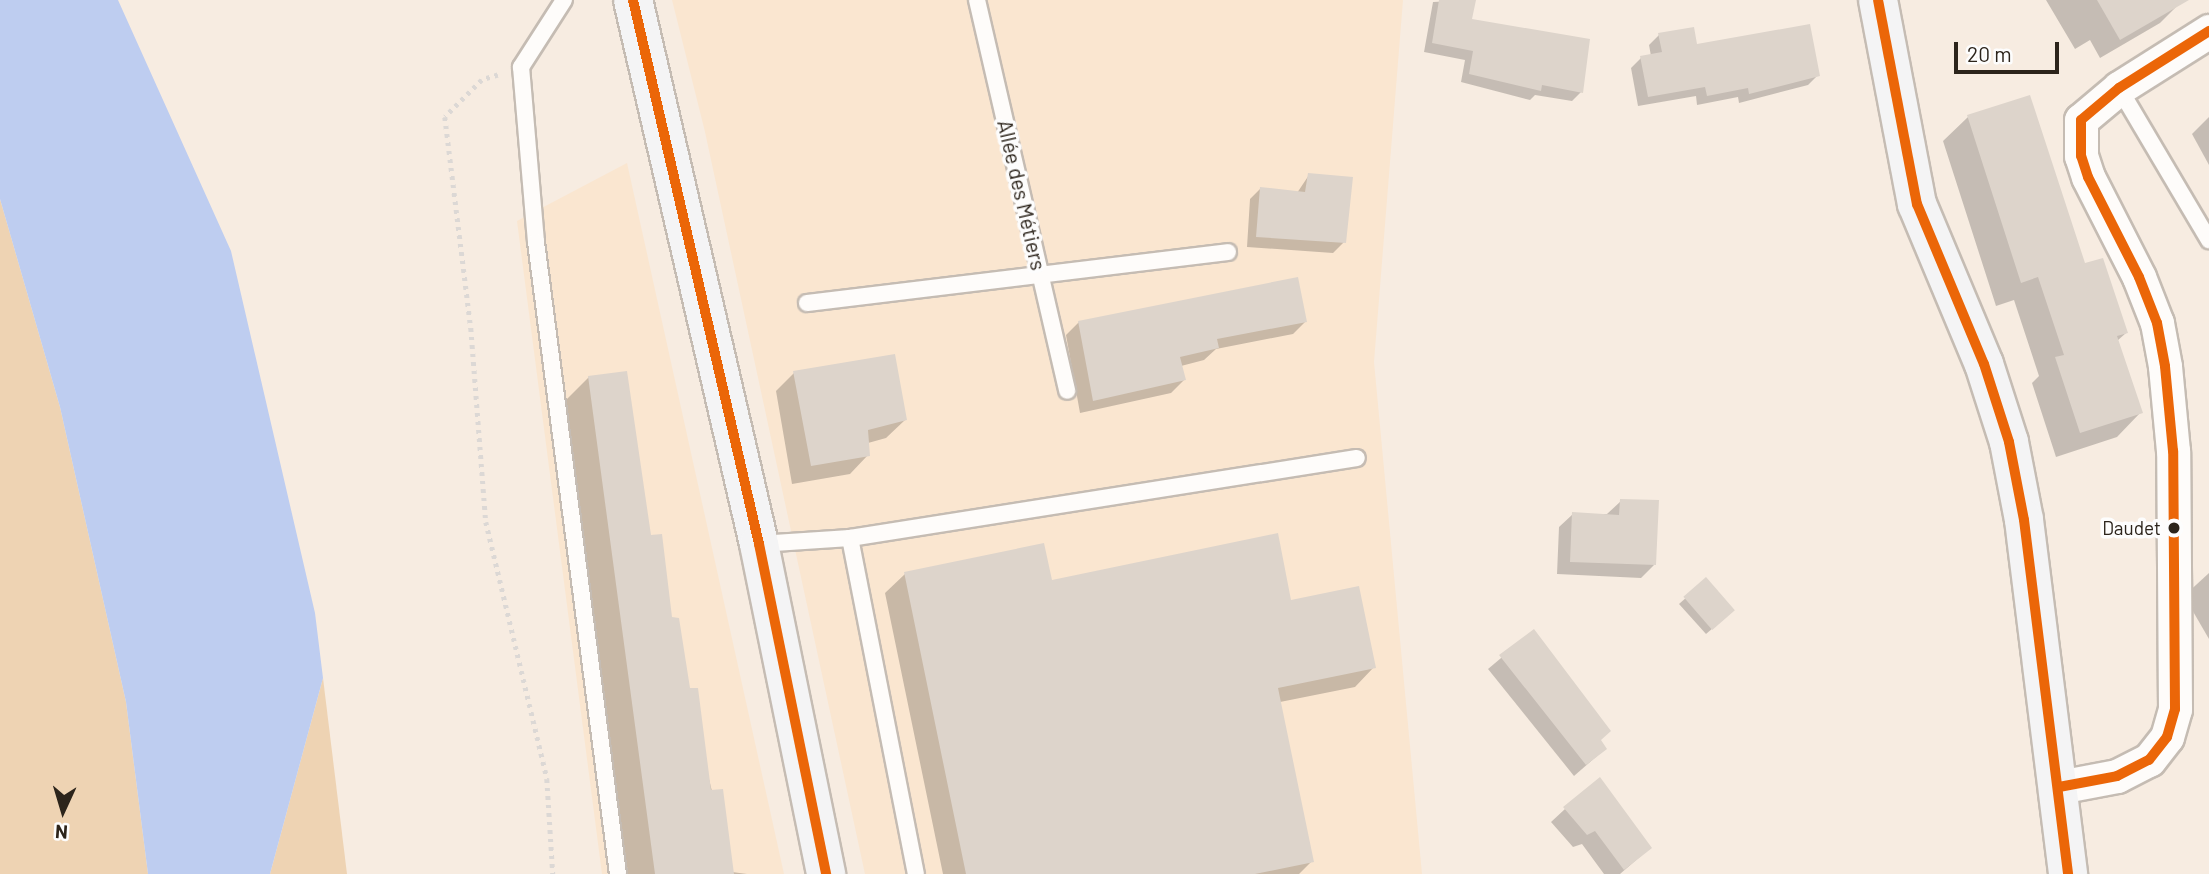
<!DOCTYPE html>
<meta charset="utf-8">
<style>
body{margin:0}
#map{position:relative;width:2209px;height:874px;overflow:hidden;background:#f7ece1;font-family:Barlow,sans-serif}
div>[style]{position:absolute}
[style*='--x']{left:calc(var(--x)*1px);top:calc(var(--y)*1px);width:calc(var(--w)*1px);rotate:calc(var(--a)*1deg)}
.built>*{inset:0;background:#fae6d0}
.green>*{inset:0;background:#eed3b3}
.water>*{inset:0;background:#becdf0}
.shadow>*{inset:0;background:#0003}
.building>*{inset:0;background:#ddd4cb;transform-origin:0 0}
.path>*{height:4.5px;margin-top:-2.25px;transform-origin:0;background:repeating-linear-gradient(90deg,#dcd8d5 0 3.5px,transparent 0 8.5px)}
.roads{filter:drop-shadow(2px 0 #c5bcb3) drop-shadow(-2px 0 #c5bcb3) drop-shadow(0 2px #c5bcb3) drop-shadow(0 -2px #c5bcb3)}
.lane>*{height:16px;margin:-8px;padding:0 8px;transform-origin:8px;border-radius:8px;background:#fefcfa}
.street>*{height:33px;margin:-16.5px;padding:0 16.5px;transform-origin:16.5px;border-radius:16.5px;background:#fefcfa}
.secondary>*{height:38px;margin:-19px;padding:0 19px;transform-origin:19px;border-radius:19px;background:#f4f4f5}
.bus-1>*{height:10px;margin:-5px;padding:0 5px;transform-origin:5px;border-radius:5px;background:#eb6608}
.dots>*{width:19px;height:19px;translate:-50% -50%;box-sizing:border-box;border:4px solid #fdfdfd;border-radius:50%}
span{translate:-50% -50%;white-space:nowrap;text-align:center;line-height:1.15;-webkit-text-stroke:7px #fdfdfd;paint-order:stroke}
.bus-label{font-size:19px;color:#2c241b}
.right{translate:-100% -50%;text-align:right}
.street-label{font-size:21px;color:#2c241b}
.north{position:absolute;left:28px;top:776px;width:70px;height:70px;-webkit-text-stroke:5px #fdfdfd;paint-order:stroke;rotate:184deg;font-size:19px;font-weight:700;line-height:28px;text-align:center;color:#2c241b}
.north::after{content:'';display:block;margin:auto;width:24px;height:32px;background:#2c241b;clip-path:polygon(50% 0,100% 100%,50% 72%,0 100%)}
.scale{position:absolute;left:1954px;top:42px;width:105px;height:32px;box-sizing:border-box;border:4px solid #2c241b;border-top:0;padding-left:9px;font-size:21px;line-height:24px;white-space:nowrap;color:#2c241b;-webkit-text-stroke:5px #fdfdfd;paint-order:stroke}
</style>
<div id="map">
<div class="built">
<i style="clip-path:polygon(672px 0,1403px 0,1374px 362px,1422px 874px,865px 874px,705px 132px)"></i>
<i style="clip-path:polygon(627px 163px,784px 874px,602px 874px,517px 221px)"></i>
</div>
<div class="green">
<i style="clip-path:polygon(0 199px,60px 407px,126px 702px,148px 874px,0 874px)"></i>
<i style="clip-path:polygon(323px 678px,347px 874px,270px 874px)"></i>
</div>
<div class="water">
<i style="clip-path:polygon(0 0,118px 0,231px 251px,315px 613px,323px 678px,270px 874px,148px 874px,126px 702px,60px 407px,0 199px)"></i>
</div>
<div class="shadow">
<i style="clip-path:polygon(1474px 0,1470px 21px,1581px 92px,1572px 101px,1535px 95px,1530px 100px,1461px 82px,1465px 60px,1424px 52px,1433px 2px)"></i>
<i style="clip-path:polygon(2046px 0,2177px 0,2179px 4px,2160px 23px,2100px 58px,2090px 40px,2075px 49px)"></i>
<i style="clip-path:polygon(1659px 35px,1696px 46px,1818px 75px,1808px 85px,1739px 103px,1738px 97px,1697px 105px,1696px 96px,1638px 106px,1631px 68px,1641px 58px,1651px 56px,1649px 45px)"></i>
<i style="clip-path:polygon(2029px 97px,2084px 265px,2126px 333px,2117px 341px,2141px 412px,2117px 437px,2056px 457px,2032px 383px,2039px 376px,2014px 300px,1996px 306px,1943px 141px,1968px 117px)"></i>
<i style="clip-path:polygon(2209px 117px,2209px 165px,2192px 134px)"></i>
<i style="clip-path:polygon(1309px 175px,1344px 242px,1333px 253px,1247px 247px,1250px 199px,1260px 189px,1297px 193px)"></i>
<i style="clip-path:polygon(1079px 322px,1305px 322px,1293px 334px,1216px 349px,1204px 360px,1181px 366px,1184px 380px,1171px 393px,1080px 413px,1066px 335px)"></i>
<i style="clip-path:polygon(794px 373px,905px 420px,886px 438px,868px 443px,868px 455px,850px 474px,792px 484px,776px 391px)"></i>
<i style="clip-path:polygon(589px 377px,649px 537px,732px 872px,747px 874px,628px 874px,564px 402px)"></i>
<i style="clip-path:polygon(1621px 501px,1654px 565px,1641px 578px,1557px 574px,1559px 527px,1573px 514px,1607px 514px)"></i>
<i style="clip-path:polygon(2209px 573px,2209px 639px,2184px 596px)"></i>
<i style="clip-path:polygon(905px 574px,1290px 603px,1374px 667px,1355px 687px,1280px 702px,1312px 861px,1299px 874px,943px 874px,885px 593px)"></i>
<i style="clip-path:polygon(1706px 580px,1727px 616px,1706px 634px,1679px 604px)"></i>
<i style="clip-path:polygon(1533px 631px,1605px 749px,1574px 776px,1488px 669px)"></i>
<i style="clip-path:polygon(1565px 809px,1650px 848px,1620px 874px,1604px 874px,1582px 844px,1573px 847px,1551px 822px)"></i>
</div>
<div class="building">
<i style="clip-path:polygon(1439px 0,1476px 0,1472px 19px,1590px 39px,1583px 93px,1542px 85px,1541px 91px,1469px 74px,1473px 51px,1432px 43px)"></i>
<i style="clip-path:polygon(2097px 0,2189px 0,2120px 40px)"></i>
<i style="clip-path:polygon(1810px 24px,1820px 76px,1749px 94px,1748px 88px,1707px 96px,1705px 87px,1648px 97px,1640px 56px,1662px 52px,1658px 33px,1694px 27px,1697px 44px)"></i>
<i style="clip-path:polygon(2030px 95px,2085px 263px,2103px 258px,2128px 333px,2117px 336px,2143px 413px,2080px 433px,2055px 357px,2064px 355px,2038px 277px,2021px 283px,1967px 115px)"></i>
<i style="clip-path:polygon(1308px 173px,1353px 177px,1346px 243px,1256px 237px,1260px 187px,1305px 192px)"></i>
<i style="clip-path:polygon(1298px 277px,1307px 322px,1217px 339px,1219px 348px,1180px 357px,1186px 380px,1093px 401px,1078px 321px)"></i>
<i style="clip-path:polygon(895px 354px,907px 420px,868px 430px,870px 456px,811px 466px,793px 371px)"></i>
<i style="clip-path:polygon(627px 371px,651px 535px,662px 534px,672px 617px,679px 618px,690px 688px,698px 688px,711px 790px,723px 789px,734px 874px,655px 874px,588px 376px)"></i>
<i style="clip-path:polygon(1620px 499px,1659px 500px,1656px 565px,1570px 562px,1572px 512px,1619px 515px)"></i>
<i style="clip-path:polygon(1278px 533px,1291px 600px,1359px 586px,1376px 668px,1278px 688px,1314px 862px,1255px 874px,966px 874px,904px 572px,1044px 543px,1052px 580px)"></i>
<i style="left:1706px;top:577px;width:44px;height:30px;rotate:49deg"></i>
<i style="clip-path:polygon(1534px 629px,1611px 731px,1601px 740px,1607px 749px,1586px 765px,1499px 655px)"></i>
<i style="clip-path:polygon(1600px 777px,1652px 848px,1624px 870px,1595px 831px,1587px 835px,1563px 807px)"></i>
</div>
<div class="path">
<i style="--x:498;--y:75;--w:17;--a:163"></i>
<i style="--x:482;--y:80;--w:52;--a:135"></i>
<i style="--x:445;--y:117;--w:213;--a:83"></i>
<i style="--x:471;--y:328;--w:195;--a:85.6"></i>
<i style="--x:486;--y:522;--w:264;--a:76.6"></i>
<i style="--x:547;--y:779;--w:95;--a:86.4"></i>
</div>
<div class="roads">
<div class="lane">
<i style="--x:564;--y:0;--w:80;--a:122.7"></i>
<i style="--x:521;--y:67;--w:176;--a:85.1"></i>
<i style="--x:536;--y:242;--w:637;--a:82.61"></i>
<i style="--x:977;--y:0;--w:401;--a:77"></i>
<i style="--x:2119;--y:88;--w:177;--a:59.4"></i>
<i style="--x:807;--y:303;--w:424;--a:-6.9"></i>
<i style="--x:850;--y:538;--w:342;--a:78.9"></i>
<i style="--x:759;--y:544;--w:91;--a:-3.8"></i>
<i style="--x:850;--y:538;--w:513;--a:-8.97"></i>
</div>
<div class="street">
<i style="--x:2059;--y:787;--w:59;--a:-10.7"></i>
<i style="--x:2117;--y:776;--w:36;--a:-27"></i>
<i style="--x:2149;--y:760;--w:29;--a:-52"></i>
<i style="--x:2167;--y:737;--w:29;--a:-74"></i>
<i style="--x:2175;--y:709;--w:258;--a:-90.4"></i>
<i style="--x:2173;--y:451;--w:85;--a:-95.4"></i>
<i style="--x:2165;--y:366;--w:44;--a:-100.5"></i>
<i style="--x:2157;--y:323;--w:49;--a:-111.4"></i>
<i style="--x:2139;--y:277;--w:112;--a:-117"></i>
<i style="--x:2088;--y:177;--w:22;--a:-108"></i>
<i style="--x:2081;--y:156;--w:36;--a:-90"></i>
<i style="--x:2081;--y:120;--w:50;--a:-40.1"></i>
<i style="--x:2119;--y:88;--w:107;--a:-32.3"></i>
</div>
<div class="secondary">
<i style="--x:633;--y:0;--w:558;--a:76.96"></i>
<i style="--x:759;--y:544;--w:337;--a:78.5"></i>
<i style="--x:1878;--y:0;--w:208;--a:79.2"></i>
<i style="--x:1917;--y:204;--w:173;--a:67.3"></i>
<i style="--x:1984;--y:364;--w:82;--a:72.2"></i>
<i style="--x:2009;--y:442;--w:79;--a:79.1"></i>
<i style="--x:2024;--y:520;--w:357;--a:82.9"></i>
</div>
</div>
<div class="bus-1">
<i style="--x:633;--y:0;--w:558;--a:76.96"></i>
<i style="--x:759;--y:544;--w:337;--a:78.5"></i>
<i style="--x:1878;--y:0;--w:208;--a:79.2"></i>
<i style="--x:1917;--y:204;--w:173;--a:67.3"></i>
<i style="--x:1984;--y:364;--w:82;--a:72.2"></i>
<i style="--x:2009;--y:442;--w:79;--a:79.1"></i>
<i style="--x:2024;--y:520;--w:357;--a:82.9"></i>
<i style="--x:2059;--y:787;--w:59;--a:-10.7"></i>
<i style="--x:2117;--y:776;--w:36;--a:-27"></i>
<i style="--x:2149;--y:760;--w:29;--a:-52"></i>
<i style="--x:2167;--y:737;--w:29;--a:-74"></i>
<i style="--x:2175;--y:709;--w:258;--a:-90.4"></i>
<i style="--x:2173;--y:451;--w:85;--a:-95.4"></i>
<i style="--x:2165;--y:366;--w:44;--a:-100.5"></i>
<i style="--x:2157;--y:323;--w:49;--a:-111.4"></i>
<i style="--x:2139;--y:277;--w:112;--a:-117"></i>
<i style="--x:2088;--y:177;--w:22;--a:-108"></i>
<i style="--x:2081;--y:156;--w:36;--a:-90"></i>
<i style="--x:2081;--y:120;--w:50;--a:-40.1"></i>
<i style="--x:2119;--y:88;--w:107;--a:-32.3"></i>
</div>
<div class="dots">
<i style="left:2174px;top:528px;background:#2c241b"></i>
</div>
<div class="bus-label">
<span class="right" style="left:2161px;top:528px">Daudet</span>
</div>
<div class="street-label">
<span style="left:1022px;top:195px;rotate:77deg">Allée des Métiers</span>
</div>
<div class="north">N</div>
<div class="scale">20 m</div>
</div>
